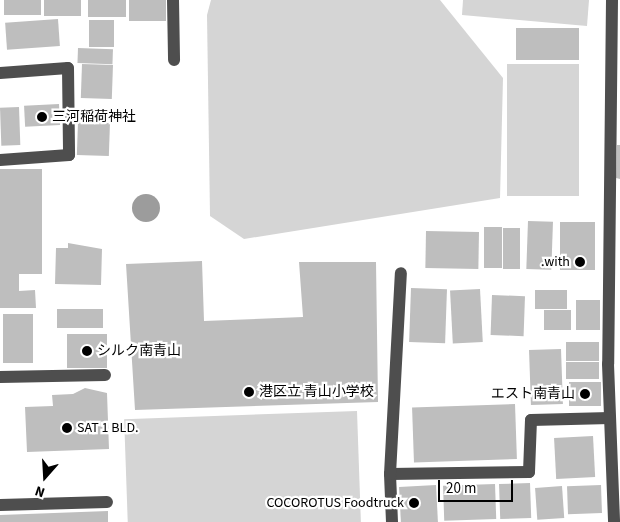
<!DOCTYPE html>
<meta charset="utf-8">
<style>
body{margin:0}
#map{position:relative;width:620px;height:522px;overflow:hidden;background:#fff;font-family:"Source Sans 3","Noto Sans JP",sans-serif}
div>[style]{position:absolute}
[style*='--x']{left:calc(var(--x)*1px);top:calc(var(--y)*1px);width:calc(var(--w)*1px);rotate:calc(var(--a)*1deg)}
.green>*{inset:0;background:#d5d5d5;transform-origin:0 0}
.water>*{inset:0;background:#9c9c9c}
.round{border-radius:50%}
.building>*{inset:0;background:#bebebe;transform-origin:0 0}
.minor>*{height:12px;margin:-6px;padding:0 6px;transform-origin:6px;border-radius:6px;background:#4e4e4e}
.dots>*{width:14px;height:14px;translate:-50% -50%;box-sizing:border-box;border:2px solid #fff;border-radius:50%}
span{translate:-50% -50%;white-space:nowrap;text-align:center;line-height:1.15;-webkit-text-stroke:4.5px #fff;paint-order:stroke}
.poi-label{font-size:14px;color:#000}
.left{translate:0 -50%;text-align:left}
.right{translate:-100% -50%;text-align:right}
.north{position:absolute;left:20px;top:452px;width:50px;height:50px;-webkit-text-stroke:4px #fff;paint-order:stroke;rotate:199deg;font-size:14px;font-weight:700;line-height:20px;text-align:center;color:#000}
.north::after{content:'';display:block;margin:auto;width:18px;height:22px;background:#000;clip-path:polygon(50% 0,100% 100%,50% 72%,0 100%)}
.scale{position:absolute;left:438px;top:480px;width:75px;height:22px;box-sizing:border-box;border:2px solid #000;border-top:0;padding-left:6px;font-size:15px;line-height:18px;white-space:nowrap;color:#000;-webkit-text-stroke:4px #fff;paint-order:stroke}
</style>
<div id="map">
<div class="green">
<i style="clip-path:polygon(211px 0,440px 0,503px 78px,500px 198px,244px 239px,210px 216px,207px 15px)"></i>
<i style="clip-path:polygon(463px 0,589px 0,587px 26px,462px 15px)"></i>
<i style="left:507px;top:64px;width:72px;height:132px"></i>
<i style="left:357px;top:411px;width:111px;height:233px;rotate:88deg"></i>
</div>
<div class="water">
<i class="round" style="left:132px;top:194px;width:28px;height:28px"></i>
</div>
<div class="building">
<i style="left:4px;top:0;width:37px;height:15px"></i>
<i style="left:44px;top:0;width:37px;height:16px"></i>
<i style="left:88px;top:0;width:38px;height:17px"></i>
<i style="left:129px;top:0;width:37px;height:21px"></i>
<i style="left:58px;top:19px;width:27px;height:53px;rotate:86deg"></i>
<i style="left:89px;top:20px;width:25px;height:27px"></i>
<i style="left:516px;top:28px;width:63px;height:32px"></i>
<i style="left:78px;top:48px;width:35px;height:15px;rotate:2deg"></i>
<i style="left:82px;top:64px;width:31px;height:34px;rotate:2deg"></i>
<i style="left:59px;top:104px;width:21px;height:35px;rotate:87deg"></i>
<i style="left:19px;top:107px;width:38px;height:19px;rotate:88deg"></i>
<i style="left:78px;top:122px;width:32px;height:33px;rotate:2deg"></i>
<i style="clip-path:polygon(617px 145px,620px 145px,620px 179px,616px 178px)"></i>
<i style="clip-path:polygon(0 169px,42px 169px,42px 274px,19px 274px,19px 291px,35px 290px,36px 308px,0 308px)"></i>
<i style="left:528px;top:221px;width:25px;height:48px;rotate:2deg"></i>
<i style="left:560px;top:222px;width:35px;height:48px"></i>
<i style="left:484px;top:227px;width:18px;height:41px"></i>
<i style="left:503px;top:228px;width:17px;height:41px"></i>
<i style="left:426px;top:231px;width:53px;height:37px;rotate:1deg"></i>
<i style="clip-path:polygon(68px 243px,102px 249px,101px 285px,55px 284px,56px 248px,68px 248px)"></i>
<i style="clip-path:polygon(202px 261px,204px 321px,303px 317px,299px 262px,376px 262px,378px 402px,135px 410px,126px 264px)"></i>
<i style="left:411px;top:288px;width:36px;height:54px;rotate:2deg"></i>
<i style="left:480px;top:289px;width:53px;height:30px;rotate:87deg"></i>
<i style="left:535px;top:290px;width:32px;height:19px"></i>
<i style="left:492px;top:295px;width:33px;height:40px;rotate:2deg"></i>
<i style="left:576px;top:300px;width:24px;height:30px"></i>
<i style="left:57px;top:309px;width:46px;height:19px"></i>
<i style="left:544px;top:310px;width:27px;height:20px"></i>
<i style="left:3px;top:314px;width:30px;height:49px"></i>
<i style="left:67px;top:334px;width:40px;height:34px"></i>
<i style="left:566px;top:342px;width:33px;height:19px"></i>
<i style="left:561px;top:349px;width:55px;height:32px;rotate:88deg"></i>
<i style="left:566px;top:362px;width:33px;height:17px"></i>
<i style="left:569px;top:382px;width:32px;height:24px"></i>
<i style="clip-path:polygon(85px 388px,107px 393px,109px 449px,27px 452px,25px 407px,53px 406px,52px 395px,73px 394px)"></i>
<i style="left:515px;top:404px;width:55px;height:103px;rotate:88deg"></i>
<i style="left:593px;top:436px;width:41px;height:39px;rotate:87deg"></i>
<i style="left:530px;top:483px;width:35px;height:31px;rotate:88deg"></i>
<i style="left:495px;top:484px;width:35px;height:52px;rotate:88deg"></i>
<i style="left:436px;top:485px;width:37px;height:37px;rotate:87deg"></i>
<i style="left:601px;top:485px;width:28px;height:34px;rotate:88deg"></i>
<i style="left:562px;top:486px;width:32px;height:27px;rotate:86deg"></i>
<i style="clip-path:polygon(108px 511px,108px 522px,0 522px,0 515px)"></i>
</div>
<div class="minor">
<i style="--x:173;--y:0;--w:60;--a:89"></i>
<i style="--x:612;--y:0;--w:364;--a:90.6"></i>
<i style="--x:608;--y:364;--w:158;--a:87.8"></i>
<i style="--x:0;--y:73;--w:68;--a:-4.2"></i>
<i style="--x:68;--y:68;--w:87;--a:89.3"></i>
<i style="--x:69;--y:155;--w:69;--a:175.9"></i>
<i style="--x:0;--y:377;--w:105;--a:-1.1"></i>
<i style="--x:390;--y:474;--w:139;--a:-0.8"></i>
<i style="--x:529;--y:472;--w:52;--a:-87.8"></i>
<i style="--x:531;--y:420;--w:79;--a:-1.5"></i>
<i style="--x:0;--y:505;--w:107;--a:-1.6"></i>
<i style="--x:392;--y:522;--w:48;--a:-92.4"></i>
<i style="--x:390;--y:474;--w:201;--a:-86.9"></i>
</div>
<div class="dots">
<i style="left:42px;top:117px;background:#000"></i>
<i style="left:580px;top:262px;background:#000"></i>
<i style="left:87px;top:351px;background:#000"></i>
<i style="left:249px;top:392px;background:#000"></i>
<i style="left:585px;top:394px;background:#000"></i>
<i style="left:67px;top:428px;background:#000"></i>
<i style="left:414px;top:503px;background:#000"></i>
</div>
<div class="poi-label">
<span class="left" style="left:52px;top:117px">三河稲荷神社</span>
<span class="right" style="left:570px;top:262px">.with</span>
<span class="left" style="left:97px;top:351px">シルク南青山</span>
<span class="left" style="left:259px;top:392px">港区立 青山小学校</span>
<span class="right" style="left:575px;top:394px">エスト南青山</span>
<span class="left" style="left:77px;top:428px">SAT 1 BLD.</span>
<span class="right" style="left:404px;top:503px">COCOROTUS Foodtruck</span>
</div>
<div class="north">N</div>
<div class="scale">20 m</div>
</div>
